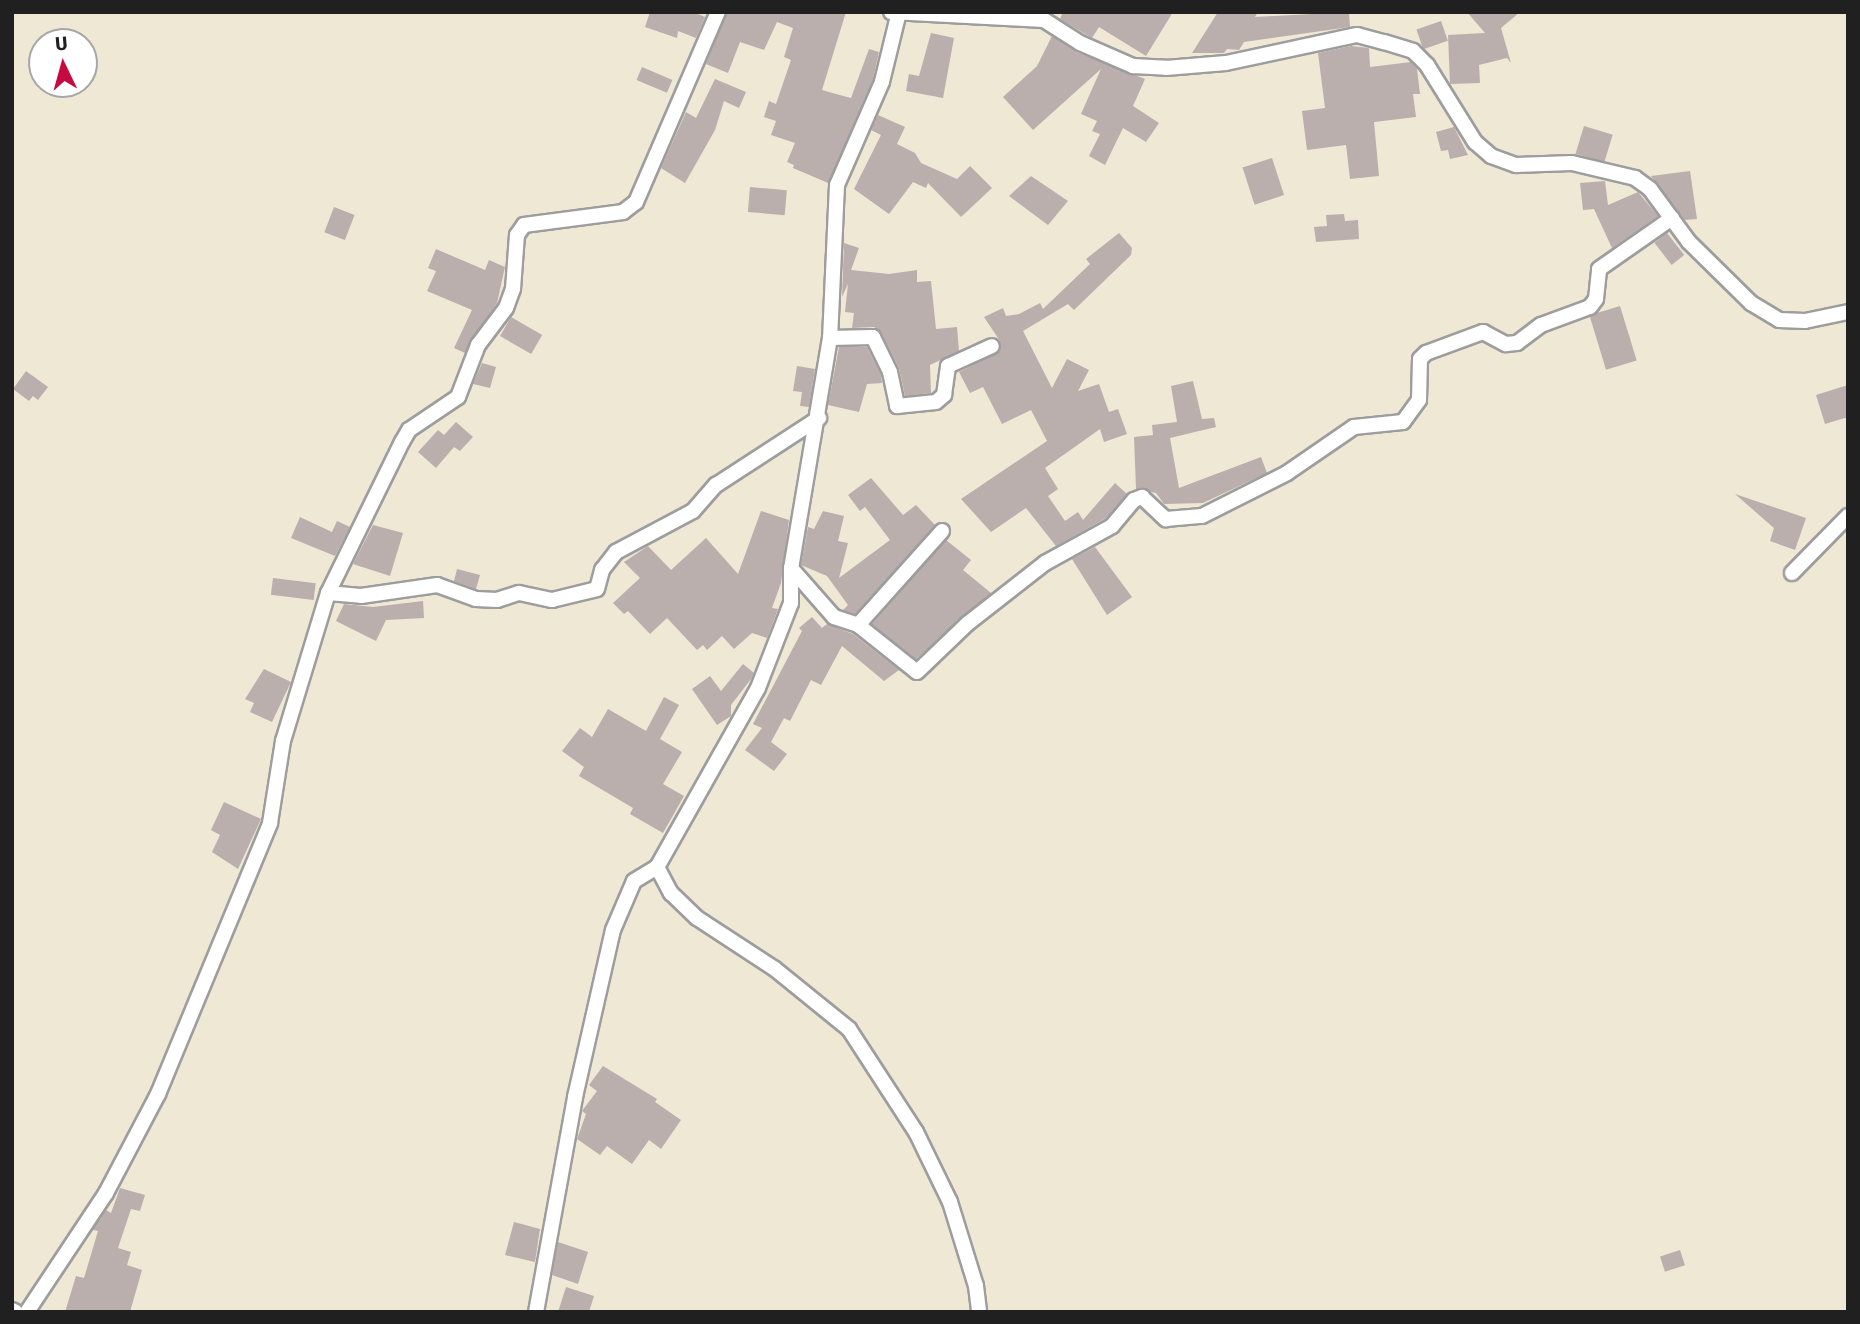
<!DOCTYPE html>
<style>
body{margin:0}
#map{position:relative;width:1860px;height:1324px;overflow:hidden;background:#f0ebe7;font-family:"Fira Sans",sans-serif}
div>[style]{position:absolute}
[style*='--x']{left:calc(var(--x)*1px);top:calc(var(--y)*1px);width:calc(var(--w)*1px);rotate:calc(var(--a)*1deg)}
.farmland>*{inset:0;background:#eee8d4}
.building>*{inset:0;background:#baafad;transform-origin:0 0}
.roads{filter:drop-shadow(2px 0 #9d9d9d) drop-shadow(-2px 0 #9d9d9d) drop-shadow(0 2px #9d9d9d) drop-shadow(0 -2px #9d9d9d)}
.minor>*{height:14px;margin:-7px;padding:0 7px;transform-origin:7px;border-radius:7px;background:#fff}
span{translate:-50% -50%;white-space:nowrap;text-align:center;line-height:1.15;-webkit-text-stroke:5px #fff;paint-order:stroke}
.frame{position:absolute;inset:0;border:14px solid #202020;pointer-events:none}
.north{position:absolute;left:28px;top:28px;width:70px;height:70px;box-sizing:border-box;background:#fff;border:2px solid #a6a6a6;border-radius:50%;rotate:355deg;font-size:19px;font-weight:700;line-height:28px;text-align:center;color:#202020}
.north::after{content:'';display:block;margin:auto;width:24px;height:32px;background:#c60a41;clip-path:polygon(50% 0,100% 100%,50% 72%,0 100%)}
</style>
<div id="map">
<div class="farmland">
<i style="clip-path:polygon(evenodd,12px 12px,1848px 12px,1848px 1312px,12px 1312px,12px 12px,42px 42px,84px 42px,84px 84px,42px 84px,42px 42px)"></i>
</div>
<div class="building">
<i style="clip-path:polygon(650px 12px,693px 12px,705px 17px,696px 38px,678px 31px,677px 38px,645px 27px)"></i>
<i style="clip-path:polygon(727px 12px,846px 12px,822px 90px,836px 94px,851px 98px,869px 49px,879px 52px,873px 79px,828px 183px,793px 168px,794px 165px,787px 162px,795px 143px,771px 135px,776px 121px,764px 117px,769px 101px,776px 104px,791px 60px,784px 57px,793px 28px,777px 22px,764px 50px,740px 42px,728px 73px,706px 64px)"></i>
<i style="clip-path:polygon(1063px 12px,1173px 12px,1146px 56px,1099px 27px,1092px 38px,1085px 34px,1060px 19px)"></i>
<i style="clip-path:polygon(1218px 12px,1258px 12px,1255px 17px,1349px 12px,1350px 27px,1244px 42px,1239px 50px,1227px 49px,1224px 53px,1192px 53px)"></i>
<i style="clip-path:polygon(1467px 12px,1520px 12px,1501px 28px,1511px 63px,1507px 58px,1479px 65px,1480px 83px,1450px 84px,1448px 35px,1485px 33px)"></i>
<i style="left:1441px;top:21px;width:21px;height:26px;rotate:71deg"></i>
<i style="clip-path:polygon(931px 33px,954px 38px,943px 98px,906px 91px,909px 74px,919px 76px)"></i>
<i style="clip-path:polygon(1052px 36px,1076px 52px,1145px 79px,1133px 106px,1159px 123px,1146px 142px,1123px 128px,1105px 165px,1089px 156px,1100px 134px,1092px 131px,1097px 121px,1081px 114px,1101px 69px,1033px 130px,1003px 97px,1037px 66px)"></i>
<i style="clip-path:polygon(1351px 46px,1369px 48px,1370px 67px,1411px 62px,1417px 69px,1420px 94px,1413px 94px,1416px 117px,1374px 122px,1379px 176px,1350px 179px,1346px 145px,1307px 150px,1302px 111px,1325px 108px,1318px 53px)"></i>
<i style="left:642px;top:67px;width:33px;height:14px;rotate:23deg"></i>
<i style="clip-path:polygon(715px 79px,746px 92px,739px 108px,724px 101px,715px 130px,685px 183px,661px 168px,686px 112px,696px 118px)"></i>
<i style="clip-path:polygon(878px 115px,905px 127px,897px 144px,915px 153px,921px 163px,957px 179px,970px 166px,992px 188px,961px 217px,928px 183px,926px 188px,913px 182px,889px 214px,854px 189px,881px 135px,871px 130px)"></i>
<i style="left:1584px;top:126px;width:30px;height:29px;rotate:17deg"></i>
<i style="clip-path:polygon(1454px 127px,1468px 155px,1450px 159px,1448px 150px,1441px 151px,1436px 132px)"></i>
<i style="left:1272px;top:158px;width:39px;height:31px;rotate:72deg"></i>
<i style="clip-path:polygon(1690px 171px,1697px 219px,1685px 220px,1651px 176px)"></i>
<i style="clip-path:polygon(1031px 176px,1068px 201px,1048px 225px,1009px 196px)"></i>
<i style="clip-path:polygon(1605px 181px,1608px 205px,1638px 192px,1658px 216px,1612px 248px,1594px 209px,1583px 210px,1580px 183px)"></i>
<i style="left:750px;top:187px;width:37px;height:25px;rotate:5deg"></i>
<i style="left:334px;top:207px;width:22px;height:27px;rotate:21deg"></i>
<i style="clip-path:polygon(1344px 214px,1345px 221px,1358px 220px,1359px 239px,1316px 242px,1314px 227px,1327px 226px,1326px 215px)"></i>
<i style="clip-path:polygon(1119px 233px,1132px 248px,1131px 255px,1074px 310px,1068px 304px,1023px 331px,1052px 388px,1067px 359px,1089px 370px,1078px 391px,1099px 384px,1109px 412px,1118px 409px,1127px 434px,1104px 442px,1100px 429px,1045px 468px,1058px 489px,1048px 496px,1065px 521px,1078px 512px,1083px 520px,1115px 483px,1127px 494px,1106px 518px,1056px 546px,1026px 508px,991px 532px,961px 499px,1047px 441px,1031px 410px,1002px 424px,983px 387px,970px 393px,959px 372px,1000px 351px,1000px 341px,984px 317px,1003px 308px,1006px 316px,1019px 314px,1040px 303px,1043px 309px,1090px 264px,1086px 259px)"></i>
<i style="left:1667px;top:233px;width:28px;height:16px;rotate:52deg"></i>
<i style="clip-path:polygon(844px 243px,859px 248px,851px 270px,889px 274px,917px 270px,917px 282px,931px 281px,936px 329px,957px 327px,959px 351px,930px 365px,931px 393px,905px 396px,899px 368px,881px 332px,874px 327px,852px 328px,854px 313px,845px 312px,848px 284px,842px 297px)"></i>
<i style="clip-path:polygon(436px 249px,485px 270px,489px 260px,505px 267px,497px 303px,465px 353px,454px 348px,472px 310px,427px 291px,436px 271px,428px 268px)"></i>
<i style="left:1620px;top:306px;width:57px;height:32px;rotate:73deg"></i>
<i style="left:511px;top:317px;width:36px;height:22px;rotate:30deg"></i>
<i style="clip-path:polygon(839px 347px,867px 347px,881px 375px,882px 383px,867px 384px,859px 412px,828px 405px)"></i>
<i style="clip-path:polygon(482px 363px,496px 367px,490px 388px,473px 384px)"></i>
<i style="clip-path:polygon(797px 366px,815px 369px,809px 407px,800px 406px,802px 392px,793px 391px)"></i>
<i style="clip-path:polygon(26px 371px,48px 387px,38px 400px,33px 396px,29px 401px,13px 389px)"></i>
<i style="clip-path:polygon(1193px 381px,1202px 419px,1214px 418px,1216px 427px,1170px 438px,1179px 488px,1261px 457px,1267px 473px,1203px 503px,1164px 504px,1156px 493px,1136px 489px,1134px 437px,1153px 435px,1152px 425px,1177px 422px,1171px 386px)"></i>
<i style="clip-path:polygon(1848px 385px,1848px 417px,1825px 424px,1816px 395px)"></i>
<i style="clip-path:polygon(456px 422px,473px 437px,460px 451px,454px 447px,436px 468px,418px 452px,438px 430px,444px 435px)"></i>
<i style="clip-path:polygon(871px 478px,903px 515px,916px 505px,935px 525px,855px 614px,843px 610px,848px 605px,827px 576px,801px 565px,808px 527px,814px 529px,823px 511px,844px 516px,838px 541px,848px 543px,839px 578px,890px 540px,865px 507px,860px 511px,848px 495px)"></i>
<i style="clip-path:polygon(1735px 494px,1806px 518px,1795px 550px,1770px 541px,1774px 528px)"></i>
<i style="clip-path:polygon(761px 511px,789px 520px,781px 583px,772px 608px,778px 609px,767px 638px,752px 633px,734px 649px,722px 636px,707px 650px,703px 645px,697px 650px,667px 618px,650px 634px,628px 611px,624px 614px,613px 603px,640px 578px,624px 562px,648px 546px,671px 570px,706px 538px,738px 574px)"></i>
<i style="clip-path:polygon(300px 517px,332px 532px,337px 521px,350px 527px,335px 556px,291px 538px)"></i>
<i style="clip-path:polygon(373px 525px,403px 533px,390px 576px,353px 564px)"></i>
<i style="clip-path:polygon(946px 540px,971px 560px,963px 570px,991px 593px,916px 659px,872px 624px)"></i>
<i style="clip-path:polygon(1095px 547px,1132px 597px,1107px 615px,1072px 559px)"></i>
<i style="clip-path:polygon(457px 569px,480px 575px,476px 589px,454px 581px)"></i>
<i style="left:273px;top:578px;width:43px;height:17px;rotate:7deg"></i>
<i style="clip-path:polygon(423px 601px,424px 618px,386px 620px,376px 641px,336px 621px,344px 604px,373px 607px)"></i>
<i style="clip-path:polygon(812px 617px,822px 628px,827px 624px,853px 634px,899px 670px,884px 681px,842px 646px,821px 685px,811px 680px,790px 721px,784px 718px,771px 742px,787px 754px,774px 771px,745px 750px,762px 728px,753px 724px,802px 631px,799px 628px)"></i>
<i style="clip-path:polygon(743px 664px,754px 673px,751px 679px,731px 705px,731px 716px,717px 725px,692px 689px,710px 676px,721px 691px)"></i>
<i style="clip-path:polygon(264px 669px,291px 682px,272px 722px,250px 712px,254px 703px,245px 699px)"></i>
<i style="clip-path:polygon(664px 697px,679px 705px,660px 739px,682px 752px,663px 784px,684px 796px,663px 833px,630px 814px,633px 808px,579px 776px,584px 767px,562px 751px,580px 728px,592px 737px,608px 709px,646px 731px)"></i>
<i style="clip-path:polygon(224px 802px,261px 819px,238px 869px,212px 852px,220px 835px,211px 830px)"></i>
<i style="clip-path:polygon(603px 1066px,657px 1099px,655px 1102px,681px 1120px,661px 1149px,649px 1140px,632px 1164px,607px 1146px,600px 1155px,577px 1139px,586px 1114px,582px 1111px,597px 1091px,589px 1085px)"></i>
<i style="clip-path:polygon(120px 1188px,145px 1195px,140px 1211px,131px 1209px,118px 1248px,131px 1252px,127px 1265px,142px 1270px,130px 1312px,65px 1312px,76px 1276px,84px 1278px,98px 1231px,93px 1230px,106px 1210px,111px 1213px)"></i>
<i style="clip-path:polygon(514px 1222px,540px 1229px,535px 1262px,505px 1255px)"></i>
<i style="clip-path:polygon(558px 1242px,588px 1252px,578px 1284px,552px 1275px)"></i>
<i style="left:1680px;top:1250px;width:16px;height:21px;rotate:72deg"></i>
<i style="clip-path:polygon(566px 1287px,594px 1296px,589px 1312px,558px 1312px)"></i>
</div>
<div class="roads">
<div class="minor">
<i style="--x:891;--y:12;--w:153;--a:3"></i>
<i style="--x:1044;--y:20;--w:43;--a:32.6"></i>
<i style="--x:1080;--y:43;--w:58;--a:23.5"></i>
<i style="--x:1133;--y:66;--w:33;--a:3"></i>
<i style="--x:1166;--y:68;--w:60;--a:-4.8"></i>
<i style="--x:1226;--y:63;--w:134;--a:-12.1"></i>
<i style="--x:1357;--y:35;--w:28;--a:15"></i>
<i style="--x:1384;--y:42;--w:30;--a:17"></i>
<i style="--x:1413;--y:51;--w:20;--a:45"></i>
<i style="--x:1427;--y:65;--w:91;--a:58.1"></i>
<i style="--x:1475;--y:142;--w:21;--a:41"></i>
<i style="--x:1491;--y:156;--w:27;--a:20"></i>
<i style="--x:1516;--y:165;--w:56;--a:-2"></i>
<i style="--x:1572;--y:163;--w:65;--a:13.4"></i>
<i style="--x:1635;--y:178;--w:19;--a:36"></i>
<i style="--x:1650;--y:189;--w:66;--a:53.7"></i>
<i style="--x:1689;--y:242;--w:87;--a:44.5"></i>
<i style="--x:1751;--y:303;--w:33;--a:31"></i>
<i style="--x:1779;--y:320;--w:26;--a:2"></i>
<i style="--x:1805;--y:321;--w:44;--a:-11.8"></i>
<i style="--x:899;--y:12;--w:72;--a:103.7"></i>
<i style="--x:882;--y:82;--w:112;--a:113.6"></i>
<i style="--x:837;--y:185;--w:153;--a:92.6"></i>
<i style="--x:830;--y:338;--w:233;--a:99.6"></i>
<i style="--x:791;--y:568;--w:35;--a:90"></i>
<i style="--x:791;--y:603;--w:91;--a:111.2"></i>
<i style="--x:758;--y:688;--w:206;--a:119.4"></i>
<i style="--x:657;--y:867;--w:30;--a:62"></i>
<i style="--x:671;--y:893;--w:36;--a:44"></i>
<i style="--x:697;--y:918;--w:93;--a:33.2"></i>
<i style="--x:775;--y:969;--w:95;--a:39"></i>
<i style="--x:849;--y:1029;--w:123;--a:57"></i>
<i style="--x:916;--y:1132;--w:78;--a:64.1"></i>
<i style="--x:950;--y:1202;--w:88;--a:72.8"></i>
<i style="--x:976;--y:1286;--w:26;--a:83"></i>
<i style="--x:830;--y:338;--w:43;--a:-1.3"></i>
<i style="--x:873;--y:337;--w:39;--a:64"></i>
<i style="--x:890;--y:372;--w:35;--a:78"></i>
<i style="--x:897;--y:406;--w:39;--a:-6"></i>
<i style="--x:936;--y:402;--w:11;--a:-41"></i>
<i style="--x:944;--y:395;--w:29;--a:-82"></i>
<i style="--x:948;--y:366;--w:48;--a:-24.4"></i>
<i style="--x:791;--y:568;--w:65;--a:48.7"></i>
<i style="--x:834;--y:617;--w:25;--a:18"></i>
<i style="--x:858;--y:625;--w:75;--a:38.5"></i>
<i style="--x:917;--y:672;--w:69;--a:-43.8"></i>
<i style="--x:967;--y:624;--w:99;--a:-38"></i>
<i style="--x:1045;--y:563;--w:77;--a:-28.9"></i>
<i style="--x:1112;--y:526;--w:34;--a:-50"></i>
<i style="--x:1134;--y:500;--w:9;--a:-21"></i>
<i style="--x:1142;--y:497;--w:33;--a:43"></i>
<i style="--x:1166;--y:519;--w:36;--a:-5"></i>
<i style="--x:1202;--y:516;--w:95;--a:-26.8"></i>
<i style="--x:1287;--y:473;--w:81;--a:-34.5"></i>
<i style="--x:1354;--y:427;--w:49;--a:-5.8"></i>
<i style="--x:1403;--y:422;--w:27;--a:-54"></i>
<i style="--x:1419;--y:400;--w:41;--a:-88.6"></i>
<i style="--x:1420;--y:359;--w:8;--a:-45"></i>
<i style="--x:1426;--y:353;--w:61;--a:-20.2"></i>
<i style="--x:1483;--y:332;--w:26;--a:28"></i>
<i style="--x:1506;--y:344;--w:11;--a:-5"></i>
<i style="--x:1517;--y:343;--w:30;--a:-37"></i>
<i style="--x:1541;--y:325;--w:52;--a:-20.2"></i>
<i style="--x:1590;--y:307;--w:10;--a:-53"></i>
<i style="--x:1596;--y:299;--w:30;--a:-84"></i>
<i style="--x:1599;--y:269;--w:89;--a:-34.9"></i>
<i style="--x:1792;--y:573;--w:80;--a:-45.5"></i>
<i style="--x:328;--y:593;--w:33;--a:5"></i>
<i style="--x:361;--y:596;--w:77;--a:-8.2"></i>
<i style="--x:437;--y:585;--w:41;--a:19.7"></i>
<i style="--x:476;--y:599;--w:21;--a:3"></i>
<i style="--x:497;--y:600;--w:23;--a:-18"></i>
<i style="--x:519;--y:593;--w:34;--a:12"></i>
<i style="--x:552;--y:600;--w:46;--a:-13.7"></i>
<i style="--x:597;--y:589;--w:20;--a:-75"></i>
<i style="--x:602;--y:570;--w:23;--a:-52"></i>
<i style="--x:616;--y:552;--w:87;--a:-28"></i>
<i style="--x:693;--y:511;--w:35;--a:-49"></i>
<i style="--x:716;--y:485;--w:123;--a:-33"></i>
<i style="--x:858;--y:625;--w:126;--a:-48.2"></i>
<i style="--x:12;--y:1310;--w:4;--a:27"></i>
<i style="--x:27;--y:1312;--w:143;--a:-56.4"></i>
<i style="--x:106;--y:1193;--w:112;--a:-62.3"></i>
<i style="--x:158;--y:1094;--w:293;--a:-67.5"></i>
<i style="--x:270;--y:823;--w:83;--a:-81"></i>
<i style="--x:283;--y:741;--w:155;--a:-73.1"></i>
<i style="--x:328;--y:593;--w:168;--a:-63.9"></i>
<i style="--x:402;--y:442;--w:14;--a:-60"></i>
<i style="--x:409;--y:430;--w:59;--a:-34"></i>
<i style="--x:458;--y:397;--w:56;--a:-69"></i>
<i style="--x:478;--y:345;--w:46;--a:-52.9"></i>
<i style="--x:506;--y:308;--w:20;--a:-70"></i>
<i style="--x:513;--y:289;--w:54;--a:-85.8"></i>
<i style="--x:517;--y:235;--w:12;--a:-55"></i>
<i style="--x:524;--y:225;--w:100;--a:-7.5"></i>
<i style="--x:623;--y:212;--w:16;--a:-38"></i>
<i style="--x:636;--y:202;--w:207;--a:-66.7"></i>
<i style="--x:536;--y:1312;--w:219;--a:-79.7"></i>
<i style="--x:575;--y:1097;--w:171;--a:-77.2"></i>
<i style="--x:613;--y:930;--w:53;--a:-66.8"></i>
<i style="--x:634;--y:881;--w:27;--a:-31"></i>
</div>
</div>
<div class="frame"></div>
<div class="north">U</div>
</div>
